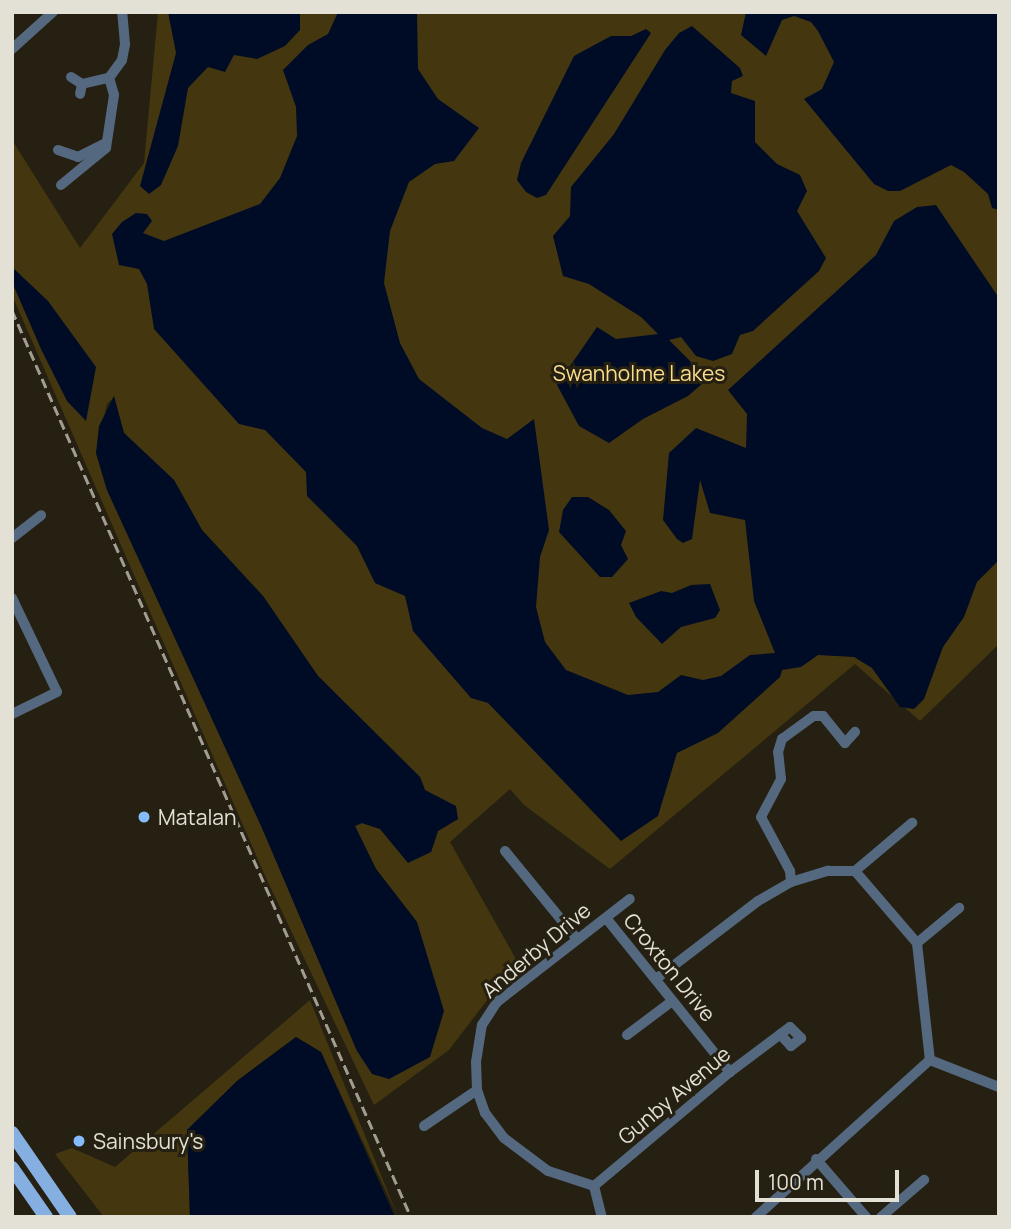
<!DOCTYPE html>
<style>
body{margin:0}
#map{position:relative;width:1011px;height:1229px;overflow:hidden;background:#252011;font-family:Manrope,sans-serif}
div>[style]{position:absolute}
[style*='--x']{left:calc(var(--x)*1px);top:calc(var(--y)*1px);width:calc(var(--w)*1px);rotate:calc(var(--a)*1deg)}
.green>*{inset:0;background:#44370f}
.water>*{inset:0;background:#000c25}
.minor>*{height:10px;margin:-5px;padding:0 5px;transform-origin:5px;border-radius:5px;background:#54687f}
.major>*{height:14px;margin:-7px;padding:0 7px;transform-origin:7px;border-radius:7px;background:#85afe1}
.rail>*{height:2.5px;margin-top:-1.25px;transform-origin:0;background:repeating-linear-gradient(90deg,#a19d91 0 10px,transparent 0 15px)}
.dots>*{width:19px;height:19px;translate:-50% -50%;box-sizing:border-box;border:4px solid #252011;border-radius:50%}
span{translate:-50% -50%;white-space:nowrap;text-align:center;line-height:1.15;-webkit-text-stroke:6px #252011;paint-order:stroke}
.park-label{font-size:21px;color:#fadd8d}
.poi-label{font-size:21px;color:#e3e0d6}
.left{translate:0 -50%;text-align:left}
.street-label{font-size:21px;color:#e3e0d6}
.frame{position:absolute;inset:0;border:14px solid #e3e0d6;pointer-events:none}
.scale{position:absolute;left:755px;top:1170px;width:144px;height:32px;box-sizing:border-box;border:4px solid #e3e0d6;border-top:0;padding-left:9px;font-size:21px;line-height:24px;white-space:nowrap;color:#e3e0d6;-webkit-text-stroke:5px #252011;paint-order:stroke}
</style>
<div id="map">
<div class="green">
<i style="clip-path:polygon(evenodd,158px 12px,999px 12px,999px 644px,920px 721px,855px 664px,610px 869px,524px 805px,510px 789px,450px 842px,517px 961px,449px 1050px,374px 1105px,266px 878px,12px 295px,12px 140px,80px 248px,144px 163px,158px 12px,114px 397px,124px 433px,174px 480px,202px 530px,263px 596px,318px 676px,420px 777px,425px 790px,458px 819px,438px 831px,431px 852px,380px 829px,362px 823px,355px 826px,376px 869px,417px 922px,357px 1051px,262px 828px,107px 490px,96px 453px,107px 404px,114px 397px)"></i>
<i style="clip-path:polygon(310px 1000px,398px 1217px,321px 1052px,296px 1037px,237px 1081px,187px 1130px,190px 1217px,104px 1217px,55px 1154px,72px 1148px,115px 1167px)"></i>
</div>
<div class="water">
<i style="clip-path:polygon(168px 12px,300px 12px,300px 30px,285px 46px,257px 59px,234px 55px,225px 72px,208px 67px,188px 88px,178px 146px,161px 185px,149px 194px,140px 186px,176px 53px)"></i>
<i style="clip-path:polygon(338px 12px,417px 12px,418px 69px,438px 99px,479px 128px,454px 161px,435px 164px,409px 182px,390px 231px,384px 283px,400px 343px,419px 379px,482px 428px,507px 439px,534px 419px,549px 530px,540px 557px,536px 607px,545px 642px,566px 670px,628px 695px,658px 692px,681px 675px,703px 680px,721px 676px,750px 655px,775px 653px,754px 601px,745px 520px,710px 513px,700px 480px,692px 539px,683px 543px,677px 539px,663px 520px,669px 453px,696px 428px,746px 448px,747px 414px,728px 390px,876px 255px,894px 221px,917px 207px,936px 205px,999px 298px,999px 560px,977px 582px,964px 617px,943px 647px,924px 699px,914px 709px,900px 707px,872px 668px,854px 657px,818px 655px,801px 667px,782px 670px,780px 677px,718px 733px,677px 753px,658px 816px,621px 841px,488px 703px,471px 698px,413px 631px,405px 596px,375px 583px,357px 546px,307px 496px,306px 472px,265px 430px,239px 424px,154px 329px,147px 284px,139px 269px,119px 265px,112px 234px,122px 222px,136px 213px,147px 214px,152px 221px,143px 233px,164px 241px,260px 204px,280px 178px,297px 136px,296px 107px,283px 70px,308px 45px,328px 34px)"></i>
<i style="clip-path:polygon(746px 12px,999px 12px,999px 210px,992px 208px,988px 194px,964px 172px,951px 165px,900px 191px,888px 191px,874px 184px,804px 99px,822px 89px,834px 62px,818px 31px,811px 22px,794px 16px,782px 20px,766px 56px,741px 35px)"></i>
<i style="clip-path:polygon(692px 26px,740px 68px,743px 76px,732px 81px,731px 93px,755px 101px,755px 142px,777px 164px,800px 175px,807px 191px,797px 211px,826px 258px,819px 271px,753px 331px,740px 335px,732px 354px,713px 361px,696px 356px,681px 337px,669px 340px,703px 374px,703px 383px,688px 396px,643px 419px,609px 443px,579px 426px,557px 385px,597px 327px,616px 339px,658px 334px,641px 317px,589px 284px,563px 276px,553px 236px,570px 216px,571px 187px,614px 134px,665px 50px,679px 33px)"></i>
<i style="clip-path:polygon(646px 29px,651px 33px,546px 195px,537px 198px,526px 192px,517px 180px,521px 163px,574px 56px,611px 36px,631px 36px)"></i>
<i style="clip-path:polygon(12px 267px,48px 301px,96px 367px,86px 421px,67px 401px,41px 349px,12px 282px)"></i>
<i style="clip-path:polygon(114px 396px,124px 433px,174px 480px,202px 530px,263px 596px,318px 676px,420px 777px,425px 790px,456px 806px,458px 819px,438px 831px,431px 852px,408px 863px,380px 829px,362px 823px,355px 826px,376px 869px,417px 922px,444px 1011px,430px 1057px,389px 1079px,372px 1074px,357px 1051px,262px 828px,107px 490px,96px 453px,99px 426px)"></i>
<i style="clip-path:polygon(572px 497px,588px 497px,609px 510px,626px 531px,621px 545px,628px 559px,612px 577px,600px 577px,559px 532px,563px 510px)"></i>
<i style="clip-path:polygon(710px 584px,720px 610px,715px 618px,681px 627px,662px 644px,636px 617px,629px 603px,661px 591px,672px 593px,691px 585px)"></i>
<i style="clip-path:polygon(296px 1037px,321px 1052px,395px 1217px,190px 1217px,187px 1130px,237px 1081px)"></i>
</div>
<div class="minor">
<i style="--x:12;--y:49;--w:55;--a:-42.1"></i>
<i style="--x:71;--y:77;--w:13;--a:32"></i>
<i style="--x:82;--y:84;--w:10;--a:101"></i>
<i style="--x:82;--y:84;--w:28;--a:-13"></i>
<i style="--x:58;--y:150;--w:21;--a:19"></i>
<i style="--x:78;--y:157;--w:29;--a:-27"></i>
<i style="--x:61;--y:185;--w:58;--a:-39.4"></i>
<i style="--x:106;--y:148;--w:54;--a:-81.4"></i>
<i style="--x:114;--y:95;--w:18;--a:-106"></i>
<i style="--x:109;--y:78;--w:22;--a:-54"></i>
<i style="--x:122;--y:60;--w:16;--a:-79"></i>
<i style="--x:125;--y:44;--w:32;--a:-95"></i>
<i style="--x:12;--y:538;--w:37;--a:-38"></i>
<i style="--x:12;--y:598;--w:104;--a:64.4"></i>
<i style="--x:57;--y:692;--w:50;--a:153.9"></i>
<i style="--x:505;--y:851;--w:114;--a:50.7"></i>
<i style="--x:855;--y:871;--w:75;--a:-40.1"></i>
<i style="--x:791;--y:882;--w:11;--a:-95"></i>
<i style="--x:790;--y:871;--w:61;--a:-118.2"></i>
<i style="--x:761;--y:817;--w:43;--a:-62.2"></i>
<i style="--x:781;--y:779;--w:27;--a:-96"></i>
<i style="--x:778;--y:752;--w:14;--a:-73"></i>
<i style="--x:782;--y:739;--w:39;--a:-36"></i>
<i style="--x:814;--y:716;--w:9;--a:0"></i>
<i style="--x:823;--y:716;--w:35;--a:51"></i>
<i style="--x:845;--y:743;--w:15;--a:-48"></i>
<i style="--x:606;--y:918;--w:198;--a:51.2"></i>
<i style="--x:917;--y:943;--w:55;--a:-39.8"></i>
<i style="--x:656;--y:979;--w:128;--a:-37.4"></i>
<i style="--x:758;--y:901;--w:38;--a:-30"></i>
<i style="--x:791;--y:882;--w:39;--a:-17"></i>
<i style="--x:828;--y:871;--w:27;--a:0"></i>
<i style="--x:855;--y:871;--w:95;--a:49.3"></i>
<i style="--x:917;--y:943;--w:118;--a:83.7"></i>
<i style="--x:627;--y:1035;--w:55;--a:-36.9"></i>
<i style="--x:930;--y:1060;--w:74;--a:21.4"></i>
<i style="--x:424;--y:1126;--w:64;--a:-34.2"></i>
<i style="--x:816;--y:1159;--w:77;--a:49.2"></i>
<i style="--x:594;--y:1186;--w:48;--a:-161.9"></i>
<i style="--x:548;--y:1171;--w:55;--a:-143.1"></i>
<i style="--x:504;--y:1138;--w:31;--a:-127"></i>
<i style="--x:485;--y:1113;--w:24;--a:-109"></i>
<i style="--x:477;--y:1090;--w:28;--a:-92"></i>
<i style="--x:476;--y:1062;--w:37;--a:-81"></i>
<i style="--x:482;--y:1025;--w:27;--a:-57"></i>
<i style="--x:497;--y:1002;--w:168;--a:-37.8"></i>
<i style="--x:594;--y:1186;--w:177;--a:-40"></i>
<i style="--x:730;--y:1072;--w:75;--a:-36.9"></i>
<i style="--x:790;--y:1027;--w:16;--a:45"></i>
<i style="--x:801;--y:1038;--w:13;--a:141"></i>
<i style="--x:791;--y:1046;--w:16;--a:-133"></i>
<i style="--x:594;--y:1186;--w:32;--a:76"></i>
<i style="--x:756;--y:1217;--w:234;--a:-42.1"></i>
<i style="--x:881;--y:1217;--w:57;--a:-40.7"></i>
</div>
<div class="major">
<i style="--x:12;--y:1133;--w:102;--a:55.4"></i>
<i style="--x:12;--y:1168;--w:60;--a:55.2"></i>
</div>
<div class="rail">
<i style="--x:12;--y:310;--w:991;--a:66.25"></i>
</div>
<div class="dots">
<i style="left:144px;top:817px;background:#85bbfb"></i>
<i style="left:79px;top:1141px;background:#85bbfb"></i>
</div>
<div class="park-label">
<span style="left:639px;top:373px">Swanholme Lakes</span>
</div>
<div class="poi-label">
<span class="left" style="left:158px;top:817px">Matalan</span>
<span class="left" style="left:93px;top:1141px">Sainsbury's</span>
</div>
<div class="street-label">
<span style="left:536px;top:950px;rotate:-40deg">Anderby Drive</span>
<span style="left:670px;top:967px;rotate:51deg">Croxton Drive</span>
<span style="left:674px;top:1095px;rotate:-40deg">Gunby Avenue</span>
</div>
<div class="frame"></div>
<div class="scale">100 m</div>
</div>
